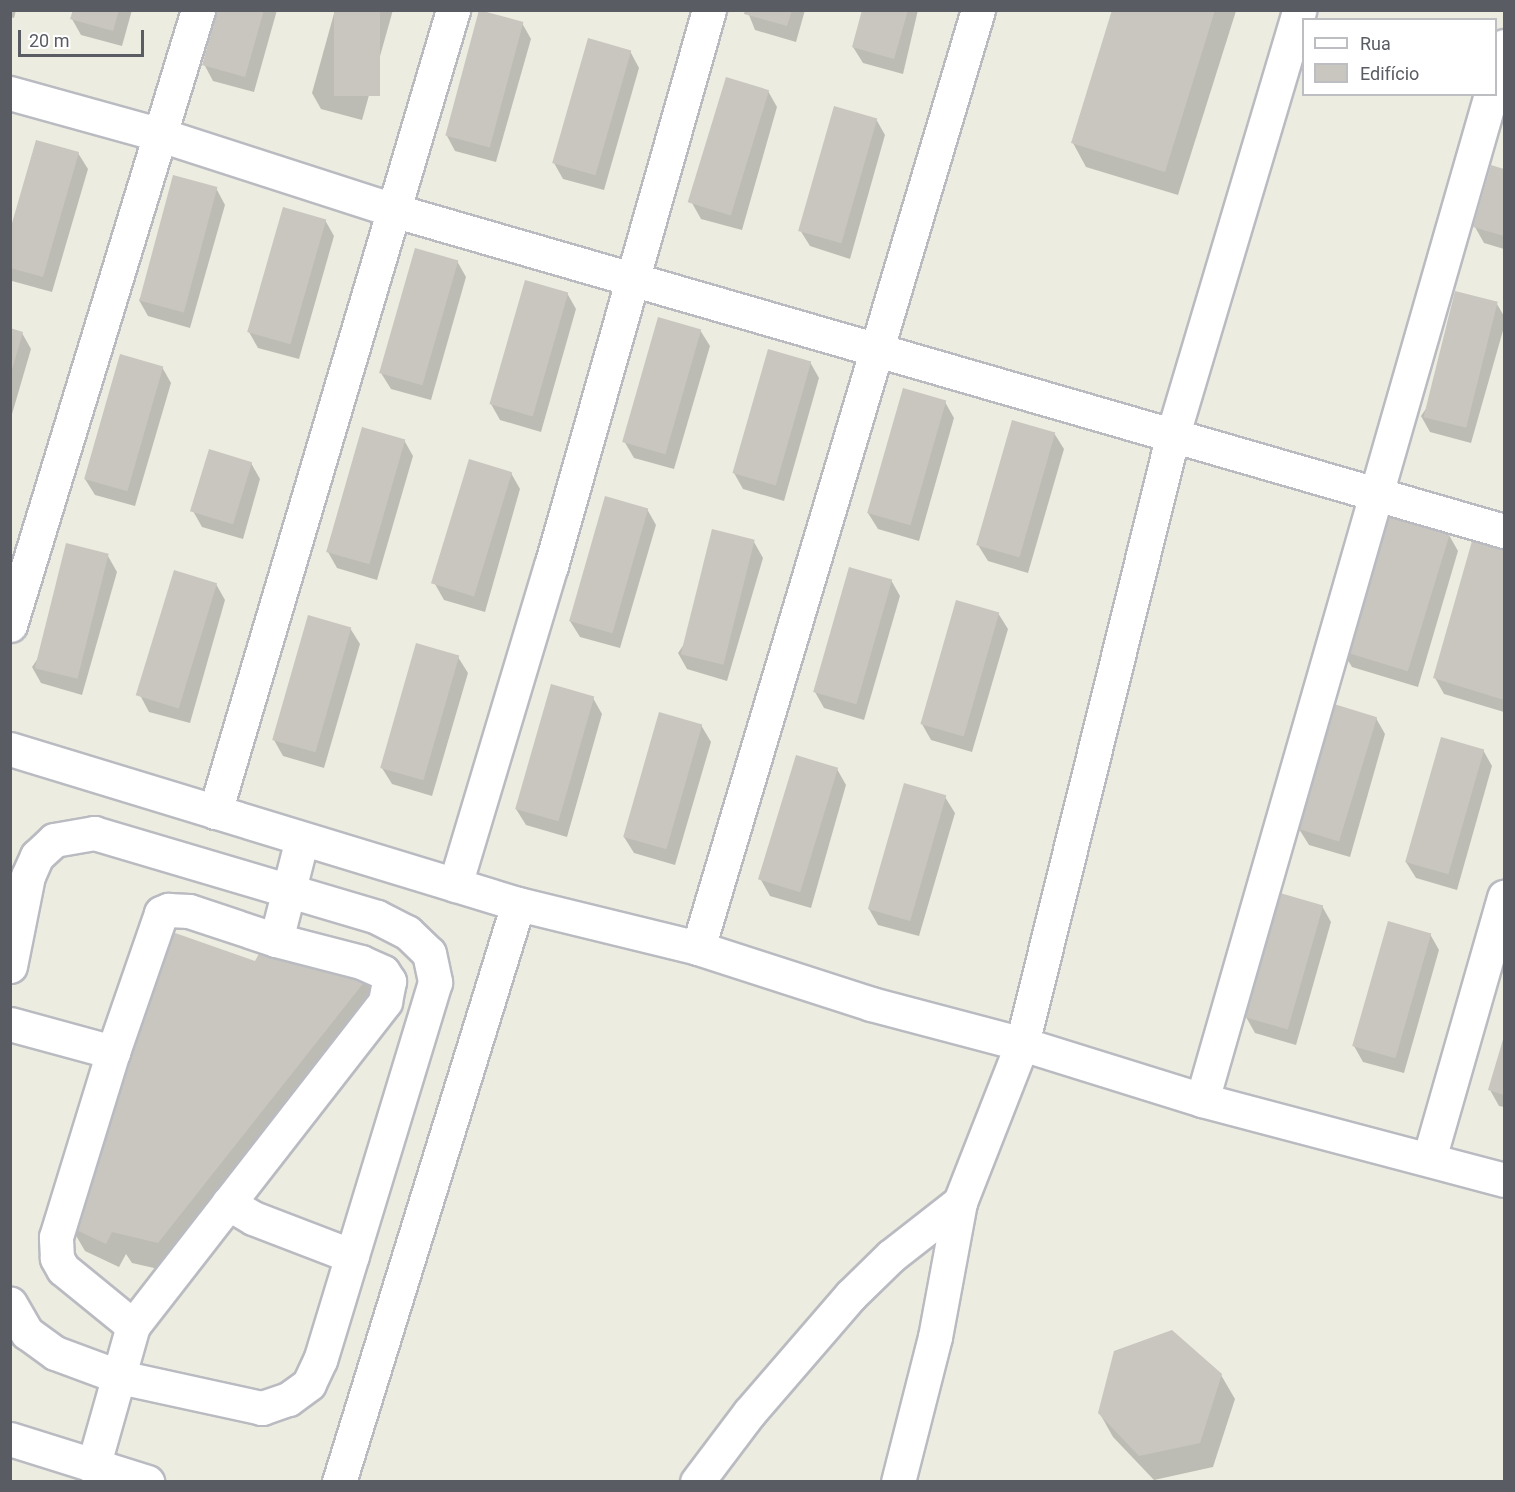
<!DOCTYPE html>
<meta charset="utf-8">
<style>
body{margin:0}
#map{position:relative;width:1515px;height:1492px;overflow:hidden;background:#edece1;font-family:Roboto,sans-serif}
div>[style]{position:absolute}
[style*='--x']{left:calc(var(--x)*1px);top:calc(var(--y)*1px);width:calc(var(--w)*1px);rotate:calc(var(--a)*1deg)}
.shadow>*{inset:0;background:#0003}
.building>*{inset:0;background:#c8c6bf;transform-origin:0 0}
.roads{filter:drop-shadow(2px 0 #b9bbc1) drop-shadow(-2px 0 #b9bbc1) drop-shadow(0 2px #b9bbc1) drop-shadow(0 -2px #b9bbc1)}
.minor>*{height:33px;margin:-16.5px;padding:0 16.5px;transform-origin:16.5px;border-radius:16.5px;background:#fff}
span{translate:-50% -50%;white-space:nowrap;text-align:center;line-height:1.15;-webkit-text-stroke:4.5px #fff;paint-order:stroke}
.frame{position:absolute;inset:0;border:12px solid #5a5c63;pointer-events:none}
.legend{position:absolute;left:1302px;top:18px;width:195px;height:78px;box-sizing:border-box;background:#fff;border:2px solid #bdbec1;margin:0;padding:8px 10px;list-style:none;font-size:18px;color:#5a5c63}
.legend li{display:flex;align-items:center;gap:12px;height:30px}
.legend b{width:30px;border:2px solid #bdbec1}
.scale{position:absolute;left:18px;top:30px;width:126px;height:27px;box-sizing:border-box;border:3px solid #5a5c63;border-top:0;padding-left:8px;font-size:18px;line-height:21px;white-space:nowrap;color:#5a5c63;-webkit-text-stroke:4px #fff;paint-order:stroke}
</style>
<div id="map">
<div class="shadow">
<i style="clip-path:polygon(10px 10px,16px 10px,14px 18px,10px 17px)"></i>
<i style="clip-path:polygon(74px 10px,132px 10px,122px 46px,81px 35px,72px 19px)"></i>
<i style="clip-path:polygon(219px 10px,277px 10px,254px 92px,213px 81px,204px 64px)"></i>
<i style="clip-path:polygon(335px 10px,393px 10px,362px 120px,321px 109px,312px 93px)"></i>
<i style="clip-path:polygon(747px 10px,805px 10px,796px 42px,755px 30px)"></i>
<i style="clip-path:polygon(864px 10px,918px 10px,903px 74px,863px 63px,853px 47px)"></i>
<i style="clip-path:polygon(1114px 10px,1236px 11px,1178px 195px,1086px 167px,1073px 143px)"></i>
<i style="clip-path:polygon(522px 23px,531px 39px,496px 162px,455px 151px,446px 134px)"></i>
<i style="clip-path:polygon(630px 51px,639px 68px,604px 190px,563px 179px,554px 163px)"></i>
<i style="clip-path:polygon(768px 91px,777px 107px,742px 230px,701px 219px,692px 203px)"></i>
<i style="clip-path:polygon(876px 119px,885px 135px,850px 259px,810px 246px,800px 230px)"></i>
<i style="clip-path:polygon(78px 153px,88px 169px,52px 292px,12px 281px,10px 236px)"></i>
<i style="clip-path:polygon(1492px 167px,1504px 170px,1504px 249px,1484px 243px,1475px 227px)"></i>
<i style="clip-path:polygon(216px 188px,225px 205px,190px 328px,148px 316px,139px 300px)"></i>
<i style="clip-path:polygon(325px 220px,334px 236px,299px 359px,258px 348px,249px 332px)"></i>
<i style="clip-path:polygon(457px 261px,466px 277px,431px 400px,391px 389px,381px 373px)"></i>
<i style="clip-path:polygon(567px 293px,576px 309px,541px 432px,500px 420px,491px 404px)"></i>
<i style="clip-path:polygon(1497px 304px,1504px 316px,1504px 327px,1471px 443px,1430px 432px,1421px 416px)"></i>
<i style="clip-path:polygon(10px 330px,22px 333px,31px 349px,10px 421px)"></i>
<i style="clip-path:polygon(700px 330px,710px 346px,674px 469px,634px 458px,624px 441px)"></i>
<i style="clip-path:polygon(810px 362px,819px 378px,784px 501px,743px 489px,734px 473px)"></i>
<i style="clip-path:polygon(162px 367px,171px 383px,135px 506px,95px 495px,85px 479px)"></i>
<i style="clip-path:polygon(945px 402px,954px 418px,919px 541px,878px 529px,868px 513px)"></i>
<i style="clip-path:polygon(1054px 433px,1064px 449px,1028px 573px,988px 561px,978px 545px)"></i>
<i style="clip-path:polygon(404px 440px,413px 456px,377px 580px,337px 568px,328px 552px)"></i>
<i style="clip-path:polygon(251px 463px,260px 479px,243px 539px,202px 527px,193px 511px)"></i>
<i style="clip-path:polygon(511px 473px,520px 489px,485px 612px,444px 600px,435px 584px)"></i>
<i style="clip-path:polygon(647px 509px,656px 525px,620px 648px,580px 637px,570px 621px)"></i>
<i style="clip-path:polygon(1449px 535px,1458px 551px,1418px 687px,1352px 667px,1342px 651px)"></i>
<i style="clip-path:polygon(754px 542px,763px 558px,727px 681px,687px 669px,678px 653px)"></i>
<i style="clip-path:polygon(1473px 543px,1504px 552px,1504px 712px,1444px 694px,1435px 678px)"></i>
<i style="clip-path:polygon(108px 556px,117px 572px,82px 695px,41px 683px,32px 667px)"></i>
<i style="clip-path:polygon(891px 580px,900px 596px,864px 720px,824px 708px,815px 692px)"></i>
<i style="clip-path:polygon(216px 584px,225px 600px,190px 723px,149px 712px,140px 695px)"></i>
<i style="clip-path:polygon(998px 613px,1008px 629px,972px 752px,931px 740px,922px 724px)"></i>
<i style="clip-path:polygon(350px 628px,360px 644px,324px 768px,283px 756px,274px 740px)"></i>
<i style="clip-path:polygon(458px 657px,468px 673px,432px 796px,392px 784px,382px 768px)"></i>
<i style="clip-path:polygon(593px 698px,602px 714px,567px 837px,526px 825px,516px 809px)"></i>
<i style="clip-path:polygon(1376px 718px,1385px 734px,1350px 857px,1309px 845px,1299px 829px)"></i>
<i style="clip-path:polygon(701px 725px,711px 742px,675px 865px,634px 853px,624px 837px)"></i>
<i style="clip-path:polygon(1483px 750px,1492px 766px,1457px 890px,1416px 878px,1406px 862px)"></i>
<i style="clip-path:polygon(837px 769px,846px 785px,811px 908px,770px 896px,761px 880px)"></i>
<i style="clip-path:polygon(945px 797px,955px 813px,919px 936px,878px 925px,869px 909px)"></i>
<i style="clip-path:polygon(1322px 906px,1331px 922px,1296px 1045px,1255px 1033px,1246px 1017px)"></i>
<i style="clip-path:polygon(1430px 934px,1439px 950px,1404px 1073px,1363px 1062px,1354px 1046px)"></i>
<i style="clip-path:polygon(254px 962px,368px 977px,386px 1008px,176px 1273px,132px 1263px,126px 1254px,119px 1267px,85px 1251px,71px 1227px)"></i>
<i style="clip-path:polygon(1504px 1039px,1504px 1107px,1499px 1106px,1490px 1090px)"></i>
<i style="clip-path:polygon(1221px 1375px,1235px 1399px,1213px 1467px,1154px 1480px,1113px 1437px,1099px 1412px)"></i>
</div>
<div class="building">
<i style="clip-path:polygon(73px 10px,119px 10px,113px 31px,70px 19px)"></i>
<i style="clip-path:polygon(218px 10px,264px 10px,245px 77px,202px 65px)"></i>
<i style="left:334px;top:10px;width:46px;height:86px"></i>
<i style="left:479px;top:10px;width:46px;height:130px;rotate:15deg"></i>
<i style="clip-path:polygon(745px 10px,792px 10px,787px 26px,744px 14px)"></i>
<i style="clip-path:polygon(862px 10px,908px 10px,894px 59px,852px 47px)"></i>
<i style="clip-path:polygon(1112px 10px,1215px 10px,1165px 172px,1071px 143px)"></i>
<i style="left:588px;top:38px;width:45px;height:130px;rotate:16deg"></i>
<i style="left:726px;top:77px;width:45px;height:131px;rotate:17deg"></i>
<i style="left:834px;top:106px;width:45px;height:130px;rotate:16deg"></i>
<i style="clip-path:polygon(36px 140px,79px 152px,43px 277px,10px 268px,10px 230px)"></i>
<i style="clip-path:polygon(1491px 165px,1504px 169px,1504px 236px,1473px 227px)"></i>
<i style="left:173px;top:175px;width:46px;height:130px;rotate:15deg"></i>
<i style="left:283px;top:207px;width:45px;height:130px;rotate:16deg"></i>
<i style="left:415px;top:248px;width:45px;height:130px;rotate:16deg"></i>
<i style="left:525px;top:280px;width:45px;height:129px;rotate:16deg"></i>
<i style="left:1455px;top:291px;width:44px;height:130px;rotate:14deg"></i>
<i style="left:658px;top:317px;width:45px;height:130px;rotate:16deg"></i>
<i style="clip-path:polygon(10px 328px,23px 332px,11px 373px,10px 372px)"></i>
<i style="left:768px;top:349px;width:45px;height:129px;rotate:16deg"></i>
<i style="left:120px;top:354px;width:45px;height:130px;rotate:16deg"></i>
<i style="left:903px;top:388px;width:45px;height:130px;rotate:16deg"></i>
<i style="left:1012px;top:420px;width:45px;height:130px;rotate:16deg"></i>
<i style="left:362px;top:427px;width:45px;height:130px;rotate:16deg"></i>
<i style="left:209px;top:449px;width:45px;height:65px;rotate:17deg"></i>
<i style="left:469px;top:459px;width:45px;height:130px;rotate:17deg"></i>
<i style="left:605px;top:496px;width:45px;height:130px;rotate:16deg"></i>
<i style="left:1383px;top:513px;width:70px;height:144px;rotate:17deg"></i>
<i style="left:712px;top:529px;width:44px;height:129px;rotate:14deg"></i>
<i style="clip-path:polygon(1472px 541px,1504px 550px,1504px 700px,1433px 678px)"></i>
<i style="left:66px;top:543px;width:44px;height:129px;rotate:14deg"></i>
<i style="left:849px;top:567px;width:45px;height:130px;rotate:16deg"></i>
<i style="left:174px;top:570px;width:45px;height:131px;rotate:17deg"></i>
<i style="left:956px;top:600px;width:45px;height:129px;rotate:16deg"></i>
<i style="left:308px;top:615px;width:45px;height:130px;rotate:16deg"></i>
<i style="left:416px;top:643px;width:45px;height:130px;rotate:16deg"></i>
<i style="left:551px;top:684px;width:45px;height:130px;rotate:16deg"></i>
<i style="left:1334px;top:704px;width:45px;height:130px;rotate:17deg"></i>
<i style="left:659px;top:712px;width:45px;height:130px;rotate:16deg"></i>
<i style="left:1441px;top:737px;width:45px;height:130px;rotate:16deg"></i>
<i style="left:796px;top:755px;width:44px;height:130px;rotate:17deg"></i>
<i style="left:904px;top:783px;width:44px;height:131px;rotate:16deg"></i>
<i style="left:1280px;top:893px;width:45px;height:129px;rotate:16deg"></i>
<i style="left:1388px;top:921px;width:45px;height:130px;rotate:16deg"></i>
<i style="clip-path:polygon(158px 927px,255px 961px,261px 950px,369px 976px,158px 1243px,112px 1232px,106px 1244px,70px 1227px)"></i>
<i style="clip-path:polygon(1504px 1036px,1504px 1095px,1488px 1090px)"></i>
<i style="clip-path:polygon(1172px 1330px,1222px 1374px,1200px 1443px,1139px 1456px,1098px 1413px,1114px 1351px)"></i>
</div>
<div class="roads">
<div class="minor">
<i style="--x:1496;--y:79;--w:34;--a:-76"></i>
<i style="--x:10;--y:93;--w:157;--a:15.5"></i>
<i style="--x:161;--y:135;--w:247;--a:17.9"></i>
<i style="--x:396;--y:211;--w:1153;--a:16.11"></i>
<i style="--x:10;--y:625;--w:643;--a:-73"></i>
<i style="--x:10;--y:749;--w:531;--a:16.97"></i>
<i style="--x:518;--y:904;--w:185;--a:13.7"></i>
<i style="--x:698;--y:948;--w:182;--a:17.9"></i>
<i style="--x:871;--y:1004;--w:156;--a:14.8"></i>
<i style="--x:1022;--y:1044;--w:189;--a:17.3"></i>
<i style="--x:1202;--y:1100;--w:312;--a:14.8"></i>
<i style="--x:215;--y:812;--w:837;--a:-73.47"></i>
<i style="--x:455;--y:885;--w:333;--a:-73.3"></i>
<i style="--x:551;--y:566;--w:578;--a:-74.14"></i>
<i style="--x:168;--y:910;--w:21;--a:3"></i>
<i style="--x:189;--y:911;--w:92;--a:18.4"></i>
<i style="--x:276;--y:940;--w:88;--a:14.5"></i>
<i style="--x:361;--y:962;--w:24;--a:24"></i>
<i style="--x:383;--y:972;--w:11;--a:56"></i>
<i style="--x:389;--y:981;--w:21;--a:101"></i>
<i style="--x:385;--y:1002;--w:410;--a:127.9"></i>
<i style="--x:133;--y:1326;--w:90;--a:-140.8"></i>
<i style="--x:63;--y:1269;--w:13;--a:-119"></i>
<i style="--x:57;--y:1258;--w:21;--a:-93"></i>
<i style="--x:56;--y:1237;--w:194;--a:-72.9"></i>
<i style="--x:113;--y:1052;--w:147;--a:-70.9"></i>
<i style="--x:161;--y:913;--w:8;--a:-23"></i>
<i style="--x:276;--y:940;--w:104;--a:-75.6"></i>
<i style="--x:698;--y:948;--w:979;--a:-73.38"></i>
<i style="--x:10;--y:966;--w:92;--a:-78.7"></i>
<i style="--x:28;--y:876;--w:22;--a:-66"></i>
<i style="--x:37;--y:856;--w:23;--a:-43"></i>
<i style="--x:54;--y:840;--w:41;--a:-9.9"></i>
<i style="--x:94;--y:833;--w:295;--a:16.5"></i>
<i style="--x:377;--y:917;--w:34;--a:27"></i>
<i style="--x:407;--y:932;--w:30;--a:44"></i>
<i style="--x:429;--y:953;--w:30;--a:78"></i>
<i style="--x:435;--y:982;--w:395;--a:106.9"></i>
<i style="--x:320;--y:1360;--w:26;--a:115"></i>
<i style="--x:309;--y:1384;--w:26;--a:144"></i>
<i style="--x:288;--y:1399;--w:28;--a:161"></i>
<i style="--x:262;--y:1408;--w:145;--a:-167.7"></i>
<i style="--x:120;--y:1377;--w:69;--a:-159.7"></i>
<i style="--x:55;--y:1353;--w:34;--a:-144"></i>
<i style="--x:27;--y:1333;--w:34;--a:-120"></i>
<i style="--x:10;--y:1024;--w:107;--a:15.2"></i>
<i style="--x:1202;--y:1100;--w:1047;--a:-73.97"></i>
<i style="--x:1429;--y:1159;--w:273;--a:-74"></i>
<i style="--x:228;--y:1203;--w:29;--a:31"></i>
<i style="--x:253;--y:1218;--w:106;--a:21"></i>
<i style="--x:10;--y:1439;--w:144;--a:17.4"></i>
<i style="--x:93;--y:1467;--w:147;--a:-74.2"></i>
<i style="--x:339;--y:1482;--w:605;--a:-72.79"></i>
<i style="--x:697;--y:1482;--w:86;--a:-53"></i>
<i style="--x:749;--y:1413;--w:156;--a:-49.2"></i>
<i style="--x:851;--y:1295;--w:56;--a:-44.3"></i>
<i style="--x:891;--y:1256;--w:88;--a:-38"></i>
<i style="--x:898;--y:1482;--w:150;--a:-75.7"></i>
<i style="--x:935;--y:1337;--w:137;--a:-79.5"></i>
<i style="--x:960;--y:1202;--w:170;--a:-68.6"></i>
<i style="--x:1022;--y:1044;--w:628;--a:-76.1"></i>
<i style="--x:1173;--y:434;--w:442;--a:-73.4"></i>
</div>
</div>
<div class="frame"></div>
<ul class="legend">
<li><b style="height:8px;background:#fff"></b>Rua</li>
<li><b style="height:16px;background:#c8c6bf"></b>Edifício</li>
</ul>
<div class="scale">20 m</div>
</div>
